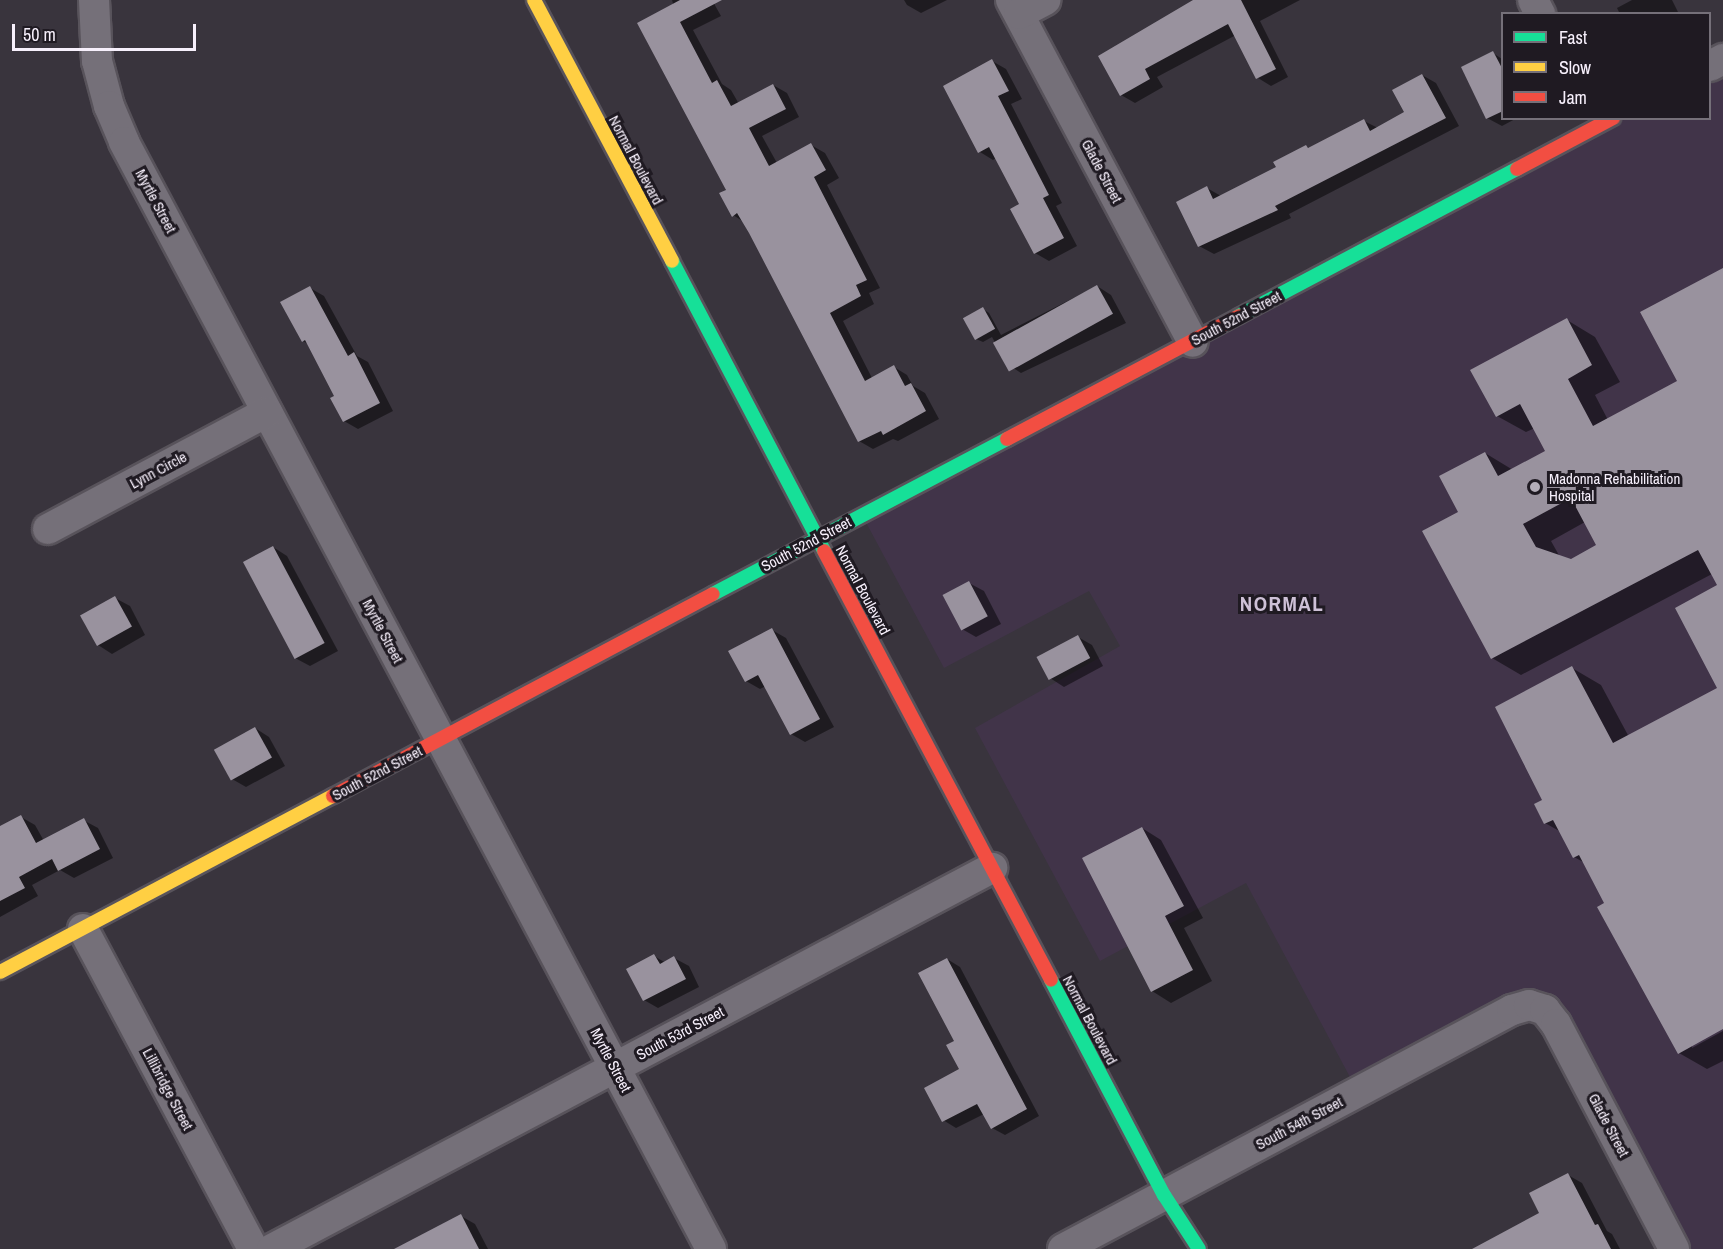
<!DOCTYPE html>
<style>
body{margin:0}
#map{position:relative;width:1723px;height:1249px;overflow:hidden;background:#39343d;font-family:"Archivo Narrow",sans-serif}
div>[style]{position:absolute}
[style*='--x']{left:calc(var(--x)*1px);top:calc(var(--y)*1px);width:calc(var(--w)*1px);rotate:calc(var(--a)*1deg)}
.built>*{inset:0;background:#413449}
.shadow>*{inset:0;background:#0007}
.building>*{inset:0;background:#99929e;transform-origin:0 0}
.roads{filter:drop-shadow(2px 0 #58535b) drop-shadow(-2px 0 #58535b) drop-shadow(0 2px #58535b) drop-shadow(0 -2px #58535b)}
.street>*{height:30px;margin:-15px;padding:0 15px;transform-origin:15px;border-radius:15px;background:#757079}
.fast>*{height:14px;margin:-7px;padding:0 7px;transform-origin:7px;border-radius:7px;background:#16e098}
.slow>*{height:14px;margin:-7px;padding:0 7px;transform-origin:7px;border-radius:7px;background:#ffcf43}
.jam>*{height:14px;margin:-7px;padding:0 7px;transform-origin:7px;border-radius:7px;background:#f24e42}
.dots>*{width:16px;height:16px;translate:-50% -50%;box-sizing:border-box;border:3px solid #1f1a22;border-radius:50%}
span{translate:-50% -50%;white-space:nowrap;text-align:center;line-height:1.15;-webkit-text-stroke:6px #1f1a22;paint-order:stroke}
.street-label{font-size:15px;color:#f7f0fc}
.poi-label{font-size:15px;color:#f7f0fc}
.left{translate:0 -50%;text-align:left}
.district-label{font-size:21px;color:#cec1d7;font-weight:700;letter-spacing:1.5px}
.legend{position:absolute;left:1501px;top:12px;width:210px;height:108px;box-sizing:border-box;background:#1f1a22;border:2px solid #757079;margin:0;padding:8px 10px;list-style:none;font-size:18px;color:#f7f0fc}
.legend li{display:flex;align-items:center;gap:12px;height:30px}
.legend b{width:30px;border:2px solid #757079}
.scale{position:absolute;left:12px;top:24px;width:184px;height:27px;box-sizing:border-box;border:3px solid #f7f0fc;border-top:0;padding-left:8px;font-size:18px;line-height:21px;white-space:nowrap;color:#f7f0fc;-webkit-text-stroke:4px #1f1a22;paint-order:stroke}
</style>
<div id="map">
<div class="built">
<i style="clip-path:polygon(1723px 59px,1723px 1249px,1674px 1249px,1545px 1010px,1358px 1092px,1246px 883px,1100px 961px,975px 728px,1120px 646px,1089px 591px,944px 668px,862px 515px,1613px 119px,1710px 118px,1710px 66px)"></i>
</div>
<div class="shadow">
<i style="clip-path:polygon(672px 0,712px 0,721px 16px,693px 30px,722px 84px,731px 90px,739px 104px,773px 85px,787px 93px,799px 117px,762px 136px,777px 163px,811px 145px,825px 153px,839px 178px,827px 185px,880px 288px,869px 293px,874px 304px,843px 321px,872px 378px,894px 367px,907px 375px,913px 386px,925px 393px,939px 419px,898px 441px,893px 439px,873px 449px,859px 441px,744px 222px,733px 215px)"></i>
<i style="clip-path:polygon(904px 0,947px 0,921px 13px,907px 5px)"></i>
<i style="clip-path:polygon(1197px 0,1300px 0,1260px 21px,1288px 77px,1271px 86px,1258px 78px,1236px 35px,1157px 77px,1163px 87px,1135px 103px,1121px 95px)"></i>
<i style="clip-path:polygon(1632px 0,1672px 0,1679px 14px,1620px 14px,1617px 8px)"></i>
<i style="clip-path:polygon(1493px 53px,1502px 59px,1502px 118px,1517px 118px,1502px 126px,1487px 118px)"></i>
<i style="clip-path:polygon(992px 61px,1006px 69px,1022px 99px,1011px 104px,1062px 203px,1056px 206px,1077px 246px,1049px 261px,1035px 253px,1021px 205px,996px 158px,993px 160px,980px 152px)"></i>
<i style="clip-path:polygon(1422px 75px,1436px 83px,1459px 126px,1289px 214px,1291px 218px,1214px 254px,1199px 246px,1207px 188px,1221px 196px,1278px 168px,1306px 146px,1310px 149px,1364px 121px,1378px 128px,1406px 112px)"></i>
<i style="clip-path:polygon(evenodd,1723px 269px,1723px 1027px,1692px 1045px,1692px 1048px,1723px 1031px,1723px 1061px,1707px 1069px,1679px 1053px,1585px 863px,1574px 857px,1561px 832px,1545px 823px,1544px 800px,1572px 668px,1601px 685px,1629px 737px,1719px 688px,1719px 586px,1712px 574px,1521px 675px,1492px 658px,1424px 531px,1460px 512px,1485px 453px,1513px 470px,1547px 452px,1535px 428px,1526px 432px,1497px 416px,1567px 320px,1595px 337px,1620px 382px,1595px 395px,1608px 420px,1679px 382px,1723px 269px,1585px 522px,1598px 546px,1571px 561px,1560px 557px,1551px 541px,1585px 522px)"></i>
<i style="clip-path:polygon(1097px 286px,1111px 295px,1126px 323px,1021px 373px,1007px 364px,992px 337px,983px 342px,976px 339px,983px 309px,989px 313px,1001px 335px)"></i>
<i style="clip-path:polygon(310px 288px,324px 296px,357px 356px,368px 362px,393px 411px,358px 429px,344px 421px,336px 397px,308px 344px,303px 341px)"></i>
<i style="clip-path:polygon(273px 547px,287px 556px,338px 651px,310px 666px,295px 658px)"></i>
<i style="clip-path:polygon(969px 583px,984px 591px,1001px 624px,976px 637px,962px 629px)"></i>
<i style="clip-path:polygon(115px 598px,130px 606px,145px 635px,112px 654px,98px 645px)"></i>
<i style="clip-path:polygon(772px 630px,786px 638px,834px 727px,805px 742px,791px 734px,766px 686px,760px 689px,746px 681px)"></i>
<i style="clip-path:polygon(1078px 637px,1092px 645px,1103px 666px,1064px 687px,1050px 678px)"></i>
<i style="clip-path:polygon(255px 728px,269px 737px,285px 766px,246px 787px,232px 779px)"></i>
<i style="clip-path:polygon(21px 817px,35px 825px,44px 841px,83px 820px,98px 828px,113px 858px,74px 878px,60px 870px,32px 885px,38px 896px,0 917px,0 828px)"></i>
<i style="clip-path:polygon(1142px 828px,1161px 840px,1203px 918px,1184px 928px,1212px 981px,1171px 1003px,1152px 991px)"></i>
<i style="clip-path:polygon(654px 956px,666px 963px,674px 958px,689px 966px,699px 987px,658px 1008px,644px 1000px)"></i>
<i style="clip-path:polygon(947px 959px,960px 967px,1039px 1116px,1005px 1135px,992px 1128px,984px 1114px,956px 1128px,943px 1120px,961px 1070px)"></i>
<i style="clip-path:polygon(1568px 1175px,1582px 1183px,1607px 1231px,1612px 1234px,1620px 1249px,1504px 1249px,1541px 1214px)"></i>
<i style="clip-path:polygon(461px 1216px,475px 1224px,488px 1249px,427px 1249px)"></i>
</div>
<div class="building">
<i style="clip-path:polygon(680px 0,722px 0,680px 22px,712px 83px,717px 80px,731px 106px,773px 84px,786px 109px,749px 128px,769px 166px,811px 143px,826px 170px,814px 177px,867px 280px,856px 285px,861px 296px,830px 313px,865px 381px,894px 365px,905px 386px,911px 383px,926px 411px,883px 435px,881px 431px,858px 442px,749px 233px,737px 213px,732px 217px,719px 193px,726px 190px,637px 23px)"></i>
<i style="clip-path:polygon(1193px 0,1241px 0,1276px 69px,1256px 79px,1228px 24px,1145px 69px,1150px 79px,1120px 96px,1098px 56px)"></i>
<i style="clip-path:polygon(1493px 51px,1503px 70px,1503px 111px,1486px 119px,1461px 67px)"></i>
<i style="clip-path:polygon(992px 59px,1009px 91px,998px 96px,1049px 195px,1043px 198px,1064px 238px,1034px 254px,1010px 209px,1019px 204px,989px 147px,978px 153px,943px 86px)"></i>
<i style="clip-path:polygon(1422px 74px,1446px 118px,1275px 206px,1278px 210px,1198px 247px,1176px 202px,1207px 186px,1213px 199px,1276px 167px,1273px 162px,1306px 145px,1308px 148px,1364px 119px,1370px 131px,1404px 112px,1392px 90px)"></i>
<i style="clip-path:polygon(evenodd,1723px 268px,1723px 1029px,1678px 1054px,1597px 907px,1604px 903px,1579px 855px,1573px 858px,1553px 820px,1544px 824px,1534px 804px,1542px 800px,1495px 707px,1572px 666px,1613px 743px,1717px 688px,1675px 608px,1717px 585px,1698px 550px,1491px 659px,1422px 531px,1458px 512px,1439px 476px,1485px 452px,1498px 476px,1545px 451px,1520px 404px,1496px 417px,1470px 370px,1567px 318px,1592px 365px,1568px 379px,1593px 426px,1677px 381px,1640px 312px,1723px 268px,1571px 498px,1596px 545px,1571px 559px,1536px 547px,1523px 524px,1571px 498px)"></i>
<i style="left:1097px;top:285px;width:33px;height:119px;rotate:61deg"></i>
<i style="clip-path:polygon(310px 286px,348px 356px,354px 352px,380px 403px,343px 422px,330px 398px,334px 396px,305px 340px,302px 342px,280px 302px)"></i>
<i style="left:983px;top:307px;width:25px;height:23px;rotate:61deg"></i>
<i style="left:273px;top:546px;width:110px;height:34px;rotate:62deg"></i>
<i style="left:969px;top:581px;width:40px;height:30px;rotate:62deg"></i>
<i style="left:115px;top:596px;width:35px;height:40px;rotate:61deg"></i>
<i style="clip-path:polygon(772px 628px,820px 719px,790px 735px,758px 675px,745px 682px,728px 651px)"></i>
<i style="left:1078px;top:635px;width:26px;height:47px;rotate:62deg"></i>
<i style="left:255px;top:727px;width:35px;height:47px;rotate:61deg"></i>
<i style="clip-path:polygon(21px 815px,36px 843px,84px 818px,100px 849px,58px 871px,52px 859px,19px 877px,25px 888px,0 901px,0 826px)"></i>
<i style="clip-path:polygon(1142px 827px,1184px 906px,1165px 916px,1193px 970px,1151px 992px,1082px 858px)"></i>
<i style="clip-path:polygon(654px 954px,660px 964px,674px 956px,686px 979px,643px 1001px,626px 969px)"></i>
<i style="clip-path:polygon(947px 958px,1027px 1109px,991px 1129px,977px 1104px,942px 1122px,924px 1088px,959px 1069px,946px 1045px,954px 1041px,918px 973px)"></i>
<i style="clip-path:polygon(1568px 1173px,1595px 1225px,1598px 1224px,1611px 1249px,1472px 1249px,1539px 1213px,1529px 1193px)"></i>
<i style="clip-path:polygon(461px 1214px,479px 1249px,394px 1249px)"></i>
</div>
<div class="roads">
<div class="street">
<i style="--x:94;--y:0;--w:61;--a:87.2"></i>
<i style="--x:97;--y:61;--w:47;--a:75.1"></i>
<i style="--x:109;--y:106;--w:39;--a:67"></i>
<i style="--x:124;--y:142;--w:1253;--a:62.06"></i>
<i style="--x:1011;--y:0;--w:387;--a:62"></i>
<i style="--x:1533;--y:0;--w:16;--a:63"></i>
<i style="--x:1019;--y:14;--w:30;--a:-28"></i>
<i style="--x:1710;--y:66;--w:15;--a:-28"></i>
<i style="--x:48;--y:529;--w:248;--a:-28.1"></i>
<i style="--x:83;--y:929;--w:362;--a:62"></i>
<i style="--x:272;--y:1249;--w:815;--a:-27.89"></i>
<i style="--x:1063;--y:1249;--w:509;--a:-28.03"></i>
<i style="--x:1512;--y:1010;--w:18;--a:-16"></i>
<i style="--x:1529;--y:1005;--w:17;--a:17"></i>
<i style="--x:1545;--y:1010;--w:18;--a:52"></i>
<i style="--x:1556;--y:1024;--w:254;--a:62.3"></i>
</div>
<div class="fast">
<i style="--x:672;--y:261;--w:327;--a:62.3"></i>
<i style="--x:1239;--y:316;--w:314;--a:-27.9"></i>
<i style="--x:713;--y:594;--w:332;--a:-27.8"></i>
<i style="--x:1051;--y:980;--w:243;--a:62.3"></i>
<i style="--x:1164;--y:1195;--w:64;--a:57.1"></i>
</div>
<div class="slow">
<i style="--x:534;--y:0;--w:295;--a:62.1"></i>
<i style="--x:0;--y:972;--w:377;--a:-27.9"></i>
</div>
<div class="jam">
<i style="--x:1517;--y:169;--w:109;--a:-28"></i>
<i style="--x:1007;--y:439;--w:263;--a:-27.9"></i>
<i style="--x:824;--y:551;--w:485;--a:62.1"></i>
<i style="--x:333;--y:796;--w:430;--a:-28"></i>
</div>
</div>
<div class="dots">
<i style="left:1535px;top:487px;background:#b4aeb9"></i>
</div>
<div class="street-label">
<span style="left:636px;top:160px;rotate:62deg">Normal Boulevard</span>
<span style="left:1102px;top:171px;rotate:62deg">Glade Street</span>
<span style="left:156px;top:201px;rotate:62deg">Myrtle Street</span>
<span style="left:1236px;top:318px;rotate:-28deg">South 52nd Street</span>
<span style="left:158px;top:470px;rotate:-28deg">Lynn Circle</span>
<span style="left:806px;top:544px;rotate:-28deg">South 52nd Street</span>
<span style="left:863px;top:590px;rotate:62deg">Normal Boulevard</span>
<span style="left:383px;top:631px;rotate:62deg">Myrtle Street</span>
<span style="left:377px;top:773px;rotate:-28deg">South 52nd Street</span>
<span style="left:1090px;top:1020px;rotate:62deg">Normal Boulevard</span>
<span style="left:680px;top:1033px;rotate:-28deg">South 53rd Street</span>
<span style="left:611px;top:1060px;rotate:62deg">Myrtle Street</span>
<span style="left:168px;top:1089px;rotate:62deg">Lillibridge Street</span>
<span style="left:1299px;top:1123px;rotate:-28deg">South 54th Street</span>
<span style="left:1609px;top:1125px;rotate:62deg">Glade Street</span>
</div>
<div class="poi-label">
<span class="left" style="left:1549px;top:487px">Madonna Rehabilitation<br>Hospital</span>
</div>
<div class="district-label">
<span style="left:1282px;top:604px">NORMAL</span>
</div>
<ul class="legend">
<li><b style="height:8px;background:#16e098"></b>Fast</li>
<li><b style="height:8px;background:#ffcf43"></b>Slow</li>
<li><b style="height:8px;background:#f24e42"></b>Jam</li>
</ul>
<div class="scale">50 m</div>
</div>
